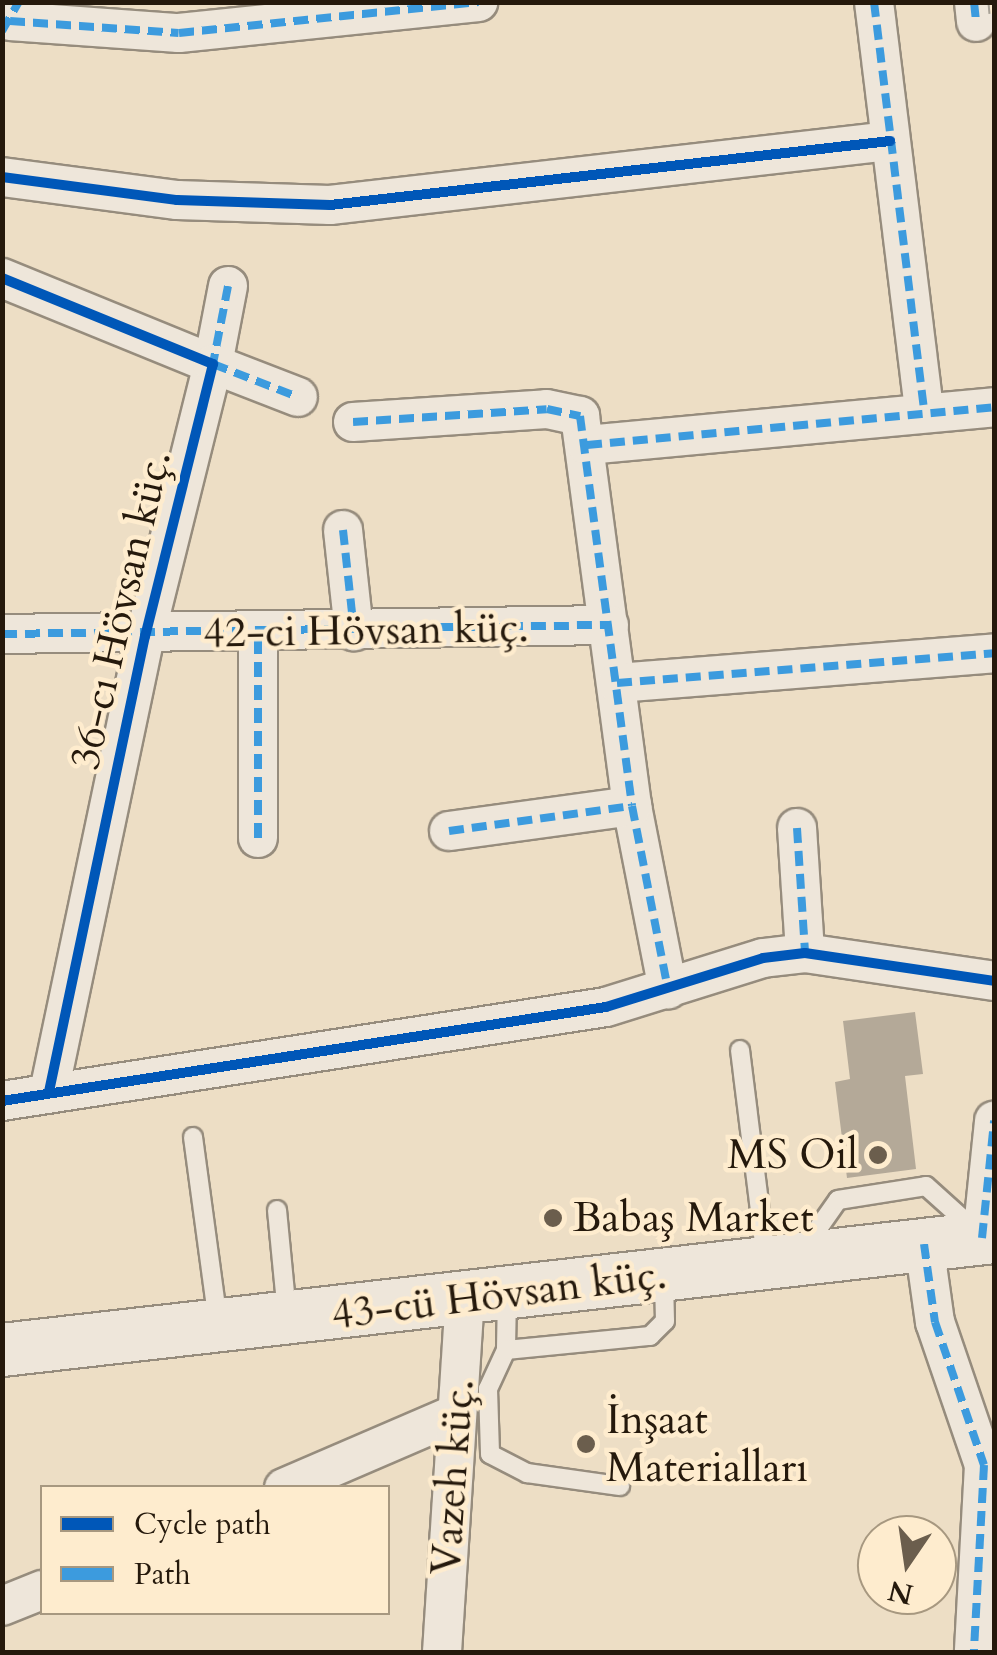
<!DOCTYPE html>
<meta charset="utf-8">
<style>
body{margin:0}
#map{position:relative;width:997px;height:1655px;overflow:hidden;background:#eddec5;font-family:Cardo,serif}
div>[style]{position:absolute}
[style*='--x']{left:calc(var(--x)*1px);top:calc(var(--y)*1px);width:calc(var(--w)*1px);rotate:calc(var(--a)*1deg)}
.building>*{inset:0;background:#b4a998}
.roads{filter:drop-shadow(2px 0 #968c7d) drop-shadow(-2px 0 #968c7d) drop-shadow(0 2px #968c7d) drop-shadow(0 -2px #968c7d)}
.service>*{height:18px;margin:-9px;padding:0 9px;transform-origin:9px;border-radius:9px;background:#eee6da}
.minor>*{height:38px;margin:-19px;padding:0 19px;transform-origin:19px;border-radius:19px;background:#eee6da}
.secondary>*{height:52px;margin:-26px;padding:0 26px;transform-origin:26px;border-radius:26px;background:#eee6da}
.rail>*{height:11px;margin-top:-5.5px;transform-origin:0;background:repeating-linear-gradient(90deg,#feecce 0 22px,#a6a095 0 44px);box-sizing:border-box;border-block:2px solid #a6a095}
.quiet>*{height:8px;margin-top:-4px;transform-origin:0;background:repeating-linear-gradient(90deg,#3c9bde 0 15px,transparent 0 23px)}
.cycleway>*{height:10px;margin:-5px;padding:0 5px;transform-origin:5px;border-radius:5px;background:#0057b8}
.dots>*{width:28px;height:28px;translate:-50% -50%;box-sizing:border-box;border:5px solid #feecce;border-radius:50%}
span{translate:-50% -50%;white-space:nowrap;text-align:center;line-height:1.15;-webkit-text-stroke:9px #feecce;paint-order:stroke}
.street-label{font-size:42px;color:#25190c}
.poi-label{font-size:42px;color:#25190c}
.right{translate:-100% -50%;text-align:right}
.left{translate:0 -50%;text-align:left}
.frame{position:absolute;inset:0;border:5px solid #25190c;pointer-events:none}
.legend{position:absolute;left:40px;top:1485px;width:350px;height:130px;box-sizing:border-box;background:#feecce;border:2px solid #a79880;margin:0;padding:12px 18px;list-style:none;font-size:30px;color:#25190c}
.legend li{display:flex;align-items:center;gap:20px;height:50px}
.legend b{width:50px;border:2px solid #a79880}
.north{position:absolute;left:857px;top:1515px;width:100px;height:100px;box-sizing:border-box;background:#feecce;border:2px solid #a79880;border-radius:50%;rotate:193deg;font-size:28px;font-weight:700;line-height:40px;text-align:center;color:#25190c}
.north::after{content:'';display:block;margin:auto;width:35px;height:45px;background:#6b5e4d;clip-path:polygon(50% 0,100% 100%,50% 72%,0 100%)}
</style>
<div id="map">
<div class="building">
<i style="clip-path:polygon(915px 1012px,923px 1074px,905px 1076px,916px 1169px,847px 1178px,835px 1082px,850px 1079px,843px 1021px)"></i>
</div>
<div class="roads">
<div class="service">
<i style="--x:740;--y:1050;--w:210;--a:82.9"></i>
<i style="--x:193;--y:1137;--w:187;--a:82.3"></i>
<i style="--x:277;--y:1210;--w:104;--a:84.5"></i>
<i style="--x:805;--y:1247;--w:57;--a:-54.9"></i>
<i style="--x:838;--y:1200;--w:89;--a:-9"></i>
<i style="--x:926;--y:1186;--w:66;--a:41.9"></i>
<i style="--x:507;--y:1296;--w:54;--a:91.1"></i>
<i style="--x:506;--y:1350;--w:43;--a:114.8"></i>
<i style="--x:488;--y:1389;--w:65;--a:88.2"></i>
<i style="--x:490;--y:1454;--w:42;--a:27.2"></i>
<i style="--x:527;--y:1473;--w:94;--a:8"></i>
<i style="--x:506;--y:1350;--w:145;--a:-5.6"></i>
<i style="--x:650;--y:1336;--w:21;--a:-45"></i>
<i style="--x:665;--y:1321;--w:40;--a:-91.4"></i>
</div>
<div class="minor">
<i style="--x:874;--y:2;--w:413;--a:83"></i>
<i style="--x:974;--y:2;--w:20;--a:84"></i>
<i style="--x:10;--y:21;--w:169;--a:4.1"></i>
<i style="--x:179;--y:33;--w:301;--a:-5.9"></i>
<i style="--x:2;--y:177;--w:177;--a:7.5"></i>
<i style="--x:177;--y:200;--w:153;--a:1.9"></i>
<i style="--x:330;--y:205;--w:564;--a:-6.52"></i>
<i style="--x:2;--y:278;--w:228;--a:22.2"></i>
<i style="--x:213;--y:364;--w:280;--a:104"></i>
<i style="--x:145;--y:636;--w:467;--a:101.9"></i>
<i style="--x:228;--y:286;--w:79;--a:100.9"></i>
<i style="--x:213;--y:364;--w:91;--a:21.2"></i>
<i style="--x:353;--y:422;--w:194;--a:-3.8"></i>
<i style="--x:547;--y:409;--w:34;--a:12"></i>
<i style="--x:580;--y:416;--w:393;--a:82.4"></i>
<i style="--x:632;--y:806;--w:187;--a:78.9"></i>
<i style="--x:587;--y:445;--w:409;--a:-5.3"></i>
<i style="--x:343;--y:530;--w:102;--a:83.8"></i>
<i style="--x:2;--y:634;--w:607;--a:-0.85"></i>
<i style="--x:617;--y:683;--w:378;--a:-4.5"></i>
<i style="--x:797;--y:828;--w:125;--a:86.3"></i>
<i style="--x:449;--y:831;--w:185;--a:-7.8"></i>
<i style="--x:258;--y:838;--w:205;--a:-90"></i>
<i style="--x:2;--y:1101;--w:611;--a:-8.85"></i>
<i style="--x:606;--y:1007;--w:164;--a:-17.3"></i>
<i style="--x:763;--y:958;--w:42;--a:-6.8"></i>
<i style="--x:805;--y:953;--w:191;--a:8.4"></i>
<i style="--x:982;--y:1238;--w:118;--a:-84.1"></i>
<i style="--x:924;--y:1244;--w:79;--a:82"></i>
<i style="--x:935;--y:1322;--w:151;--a:71.1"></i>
<i style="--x:984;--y:1465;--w:187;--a:93.1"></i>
<i style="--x:284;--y:1488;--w:187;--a:-23.3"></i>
<i style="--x:2;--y:1606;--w:43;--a:-21.8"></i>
<i style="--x:442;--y:1652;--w:352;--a:-86.3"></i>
</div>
<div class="secondary">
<i style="--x:2;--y:1350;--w:998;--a:-6.5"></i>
</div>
</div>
<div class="rail">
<i style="--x:993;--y:2;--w:11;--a:85"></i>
</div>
<div class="quiet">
<i style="--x:874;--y:2;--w:413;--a:83"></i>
<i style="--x:974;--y:2;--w:20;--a:84"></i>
<i style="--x:10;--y:21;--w:169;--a:4.1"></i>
<i style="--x:179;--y:33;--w:301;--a:-5.9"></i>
<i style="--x:2;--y:31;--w:34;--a:-60"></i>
<i style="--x:228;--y:286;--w:79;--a:100.9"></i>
<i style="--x:213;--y:364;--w:91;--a:21.2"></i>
<i style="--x:353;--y:422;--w:194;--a:-3.8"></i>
<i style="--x:547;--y:409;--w:34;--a:12"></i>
<i style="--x:580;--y:416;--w:393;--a:82.4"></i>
<i style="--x:632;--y:806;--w:187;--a:78.9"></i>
<i style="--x:587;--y:445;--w:409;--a:-5.3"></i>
<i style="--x:343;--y:530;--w:102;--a:83.8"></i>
<i style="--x:2;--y:634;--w:607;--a:-0.85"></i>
<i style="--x:617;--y:683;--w:378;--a:-4.5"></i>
<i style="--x:797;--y:828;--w:125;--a:86.3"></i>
<i style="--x:449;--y:831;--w:185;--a:-7.8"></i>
<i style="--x:258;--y:838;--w:205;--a:-90"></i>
<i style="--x:982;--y:1238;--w:118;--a:-84.1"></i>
<i style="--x:924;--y:1244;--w:79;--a:82"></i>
<i style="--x:935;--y:1322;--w:151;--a:71.1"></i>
<i style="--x:984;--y:1465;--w:187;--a:93.1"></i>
</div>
<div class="cycleway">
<i style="--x:2;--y:177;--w:177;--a:7.5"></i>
<i style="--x:177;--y:200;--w:153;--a:1.9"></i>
<i style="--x:330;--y:205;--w:564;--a:-6.52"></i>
<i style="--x:2;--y:278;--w:228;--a:22.2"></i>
<i style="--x:213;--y:364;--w:280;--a:104"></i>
<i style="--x:145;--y:636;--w:467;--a:101.9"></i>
<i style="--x:2;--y:1101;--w:611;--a:-8.85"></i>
<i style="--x:606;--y:1007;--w:164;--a:-17.3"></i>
<i style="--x:763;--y:958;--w:42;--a:-6.8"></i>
<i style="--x:805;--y:953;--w:191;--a:8.4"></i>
</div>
<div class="dots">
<i style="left:878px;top:1155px;background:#6b5e4d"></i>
<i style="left:553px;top:1218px;background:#6b5e4d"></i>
<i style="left:586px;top:1444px;background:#6b5e4d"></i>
</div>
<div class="street-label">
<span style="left:121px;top:610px;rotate:-77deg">36-cı Hövsan küç.</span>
<span style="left:366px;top:631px;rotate:-1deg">42-ci Hövsan küç.</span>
<span style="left:499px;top:1295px;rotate:-7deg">43-cü Hövsan küç.</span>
<span style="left:453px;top:1477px;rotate:-86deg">Vazeh küç.</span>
</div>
<div class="poi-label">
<span class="right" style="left:858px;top:1155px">MS Oil</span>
<span class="left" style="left:573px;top:1218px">Babaş Market</span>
<span class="left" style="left:606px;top:1444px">İnşaat<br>Materialları</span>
</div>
<div class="frame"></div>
<ul class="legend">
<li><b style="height:12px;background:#0057b8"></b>Cycle path</li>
<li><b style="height:12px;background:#3c9bde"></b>Path</li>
</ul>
<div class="north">N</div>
</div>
